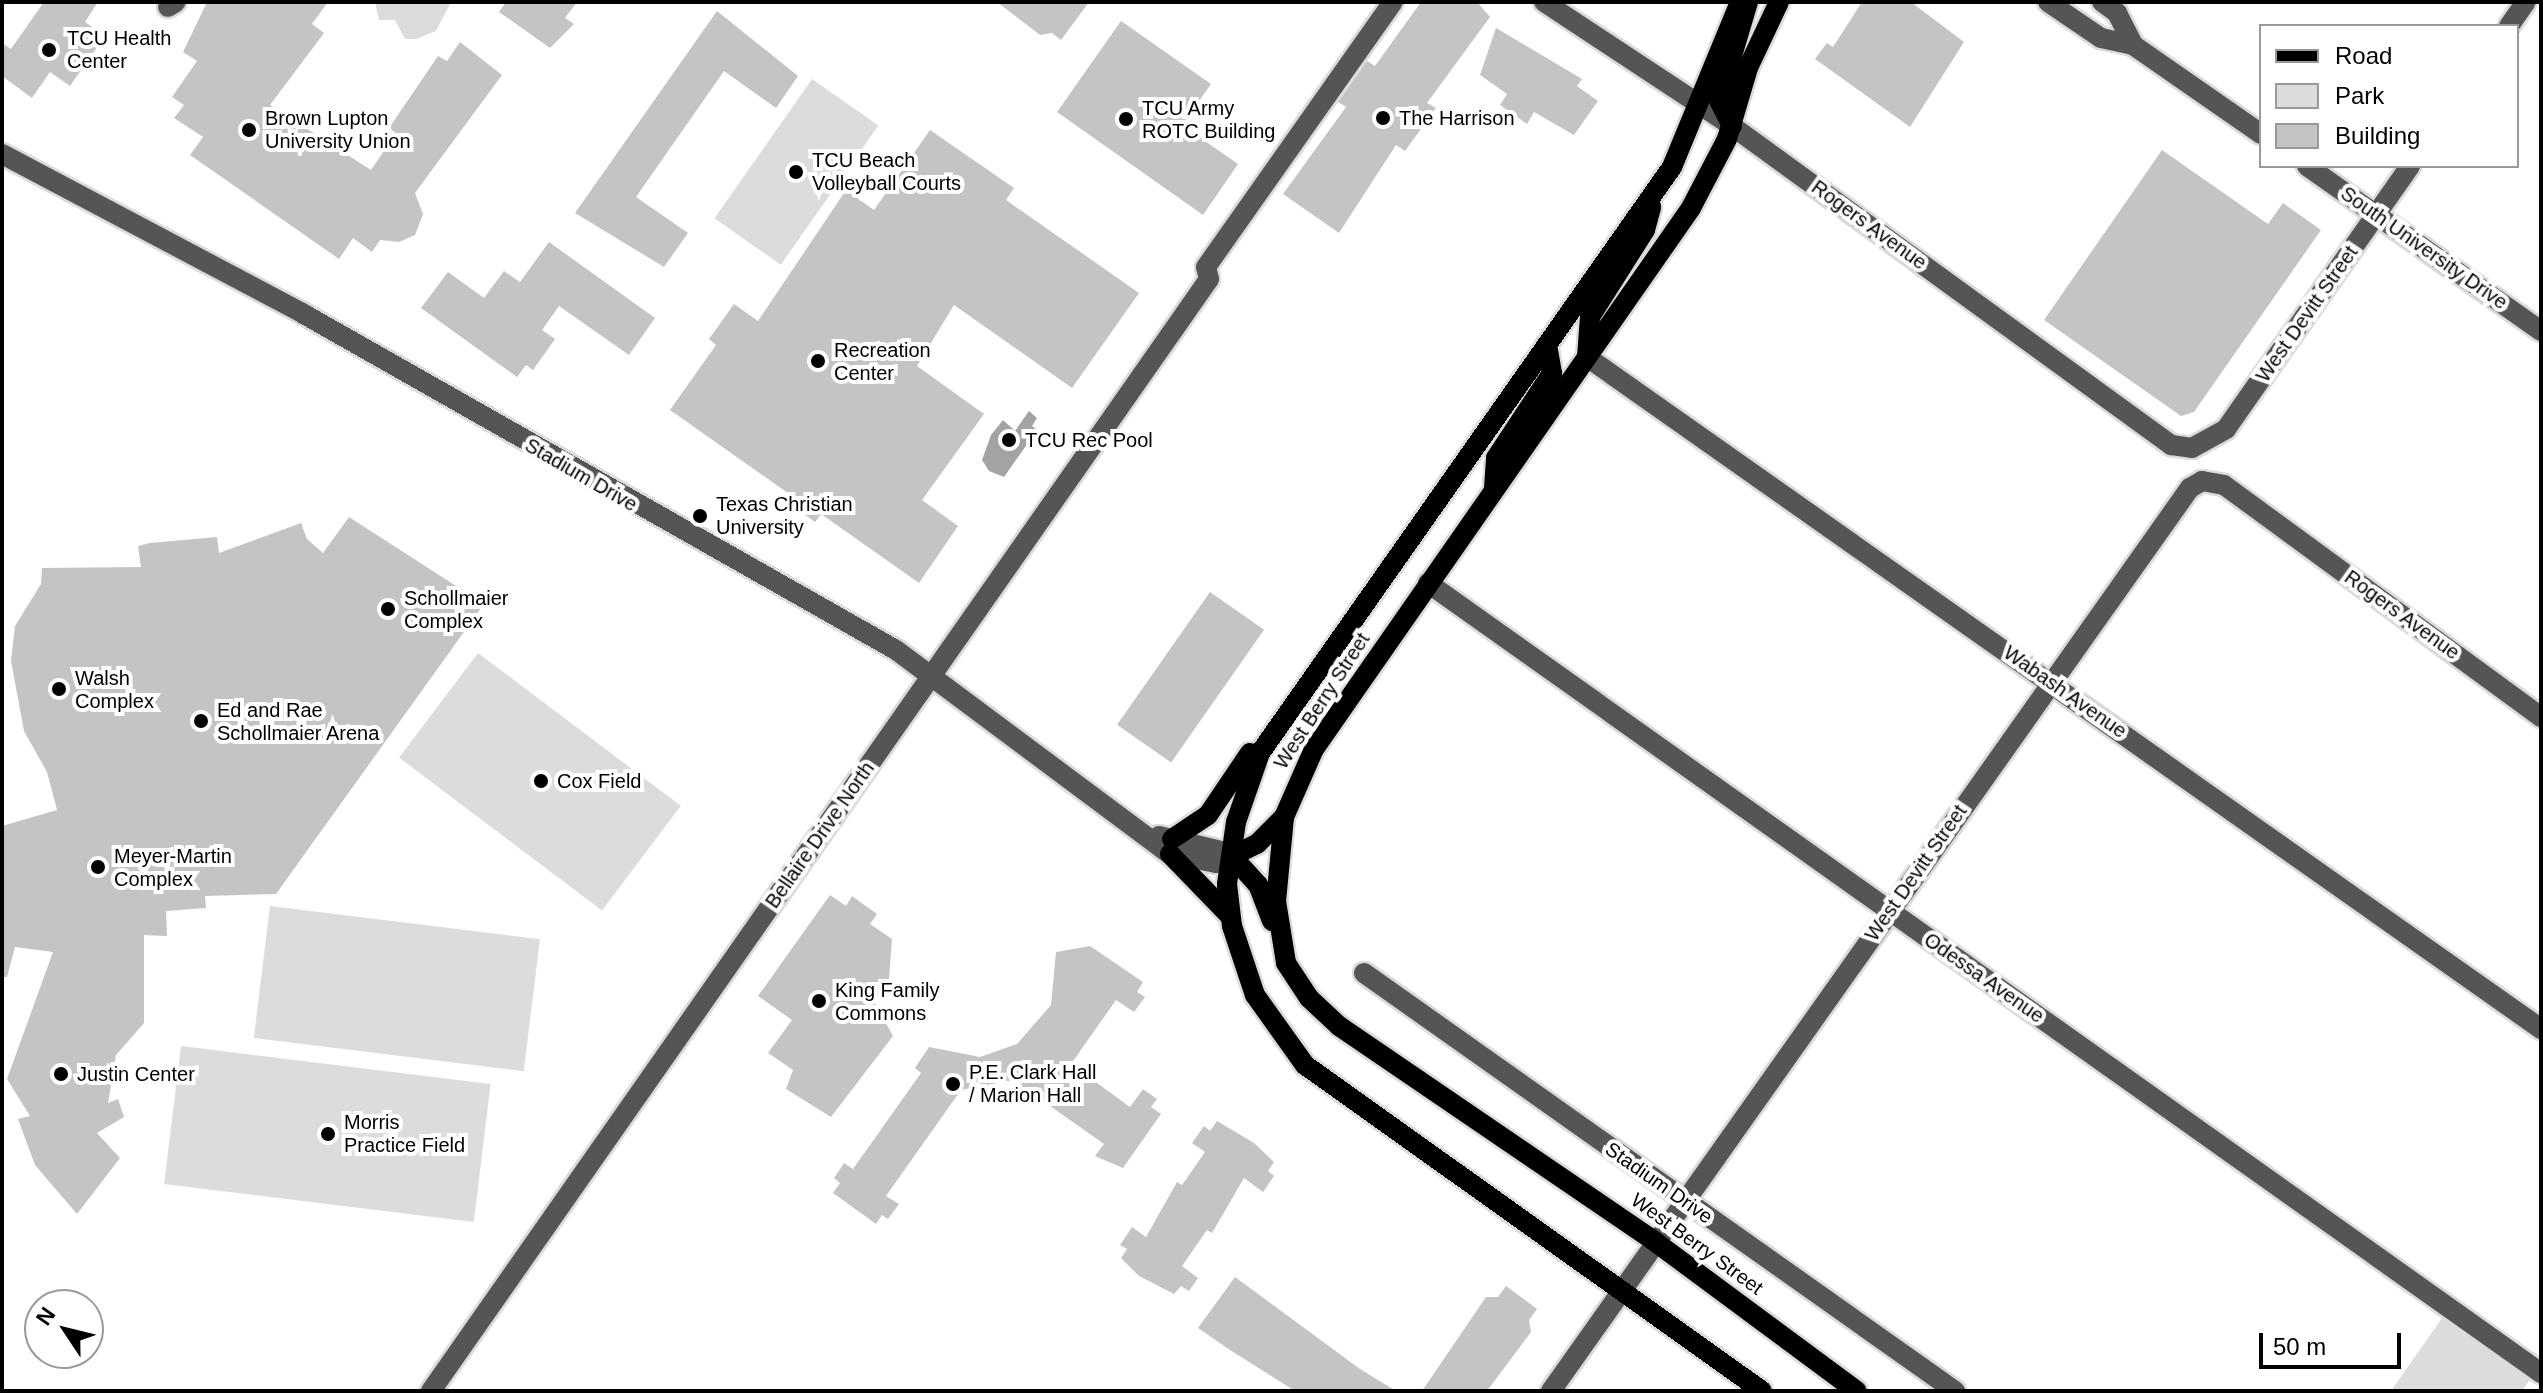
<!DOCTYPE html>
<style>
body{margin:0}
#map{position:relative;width:2543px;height:1393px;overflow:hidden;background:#fff;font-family:Helvetica,sans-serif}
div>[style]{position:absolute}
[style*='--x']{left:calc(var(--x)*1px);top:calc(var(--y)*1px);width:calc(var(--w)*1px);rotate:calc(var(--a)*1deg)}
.green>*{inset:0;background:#dcdcdc;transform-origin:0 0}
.water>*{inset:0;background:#a3a3a3}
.building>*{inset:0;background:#c4c4c4;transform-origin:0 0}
.roads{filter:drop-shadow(2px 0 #dbdbdb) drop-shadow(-2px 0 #dbdbdb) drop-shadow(0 2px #dbdbdb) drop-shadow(0 -2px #dbdbdb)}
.minor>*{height:20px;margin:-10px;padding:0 10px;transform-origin:10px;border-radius:10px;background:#555}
.major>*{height:20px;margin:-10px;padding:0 10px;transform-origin:10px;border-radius:10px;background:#000}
.dots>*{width:22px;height:22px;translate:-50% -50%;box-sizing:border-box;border:4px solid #fff;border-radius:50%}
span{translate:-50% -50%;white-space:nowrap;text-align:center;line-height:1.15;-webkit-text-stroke:8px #fff;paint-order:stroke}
.poi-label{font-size:20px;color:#000}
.left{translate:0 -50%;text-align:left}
.street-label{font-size:20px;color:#000}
.frame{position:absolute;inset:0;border:4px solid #000;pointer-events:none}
.legend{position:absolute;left:2259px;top:24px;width:260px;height:144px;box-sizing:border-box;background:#fff;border:2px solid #999;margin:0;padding:10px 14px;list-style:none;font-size:24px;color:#000}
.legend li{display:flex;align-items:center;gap:16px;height:40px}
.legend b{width:40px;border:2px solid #999}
.north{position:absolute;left:24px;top:1289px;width:80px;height:80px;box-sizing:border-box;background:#fff;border:2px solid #999;border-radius:50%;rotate:305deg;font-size:22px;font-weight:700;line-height:32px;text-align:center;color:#000}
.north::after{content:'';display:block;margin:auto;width:28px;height:36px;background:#000;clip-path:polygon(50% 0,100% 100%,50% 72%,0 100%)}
.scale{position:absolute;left:2259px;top:1333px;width:142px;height:36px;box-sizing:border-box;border:4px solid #000;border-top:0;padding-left:10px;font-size:24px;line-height:28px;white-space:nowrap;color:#000;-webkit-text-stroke:6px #fff;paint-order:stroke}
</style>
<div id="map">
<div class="green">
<i style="clip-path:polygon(375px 2px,450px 2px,450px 4px,436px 31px,416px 39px,405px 39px,395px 20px,379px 20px)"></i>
<i style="left:812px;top:79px;width:81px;height:170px;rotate:35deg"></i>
<i style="left:478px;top:653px;width:254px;height:131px;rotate:37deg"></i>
<i style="left:270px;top:906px;width:272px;height:133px;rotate:7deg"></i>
<i style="left:181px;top:1046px;width:312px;height:139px;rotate:7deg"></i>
<i style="clip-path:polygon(2442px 1318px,2530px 1380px,2522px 1391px,2391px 1391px)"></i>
</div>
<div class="water">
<i style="clip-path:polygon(1029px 411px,1037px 418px,1032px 426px,1037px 430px,1004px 477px,989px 471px,982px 460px,991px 435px,1003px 420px,1015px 431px)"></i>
</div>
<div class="building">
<i style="clip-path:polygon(44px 2px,98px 2px,85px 22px,105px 36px,70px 86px,50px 72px,32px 98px,2px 76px,2px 43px,11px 49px)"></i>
<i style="clip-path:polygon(207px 2px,328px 2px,312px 24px,324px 33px,270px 105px,371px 170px,396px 133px,389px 128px,438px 56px,447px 61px,460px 42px,502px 75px,415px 193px,423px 214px,415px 235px,399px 242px,380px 240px,372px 252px,353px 238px,339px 259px,190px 155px,203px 137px,174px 118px,184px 105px,172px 97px,197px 61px,183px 52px)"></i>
<i style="clip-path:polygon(506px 2px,577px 2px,565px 18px,574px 24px,550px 48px,499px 12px)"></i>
<i style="clip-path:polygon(997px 2px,1089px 2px,1061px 40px,1052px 33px,1040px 35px)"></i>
<i style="clip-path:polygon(1421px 2px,1477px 2px,1490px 17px,1427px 103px,1436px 108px,1405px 151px,1396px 145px,1339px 233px,1283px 194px,1346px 107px,1338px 102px,1367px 61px,1375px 66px)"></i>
<i style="clip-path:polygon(1862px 2px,1911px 2px,1964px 42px,1910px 127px,1815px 59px,1827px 43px,1833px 47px)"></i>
<i style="clip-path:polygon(717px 11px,798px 76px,776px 108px,724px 71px,636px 197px,688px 233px,664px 267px,575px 213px)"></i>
<i style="clip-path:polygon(1121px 21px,1211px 84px,1182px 125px,1238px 164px,1203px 215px,1057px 112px)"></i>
<i style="clip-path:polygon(1496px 28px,1582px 79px,1577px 86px,1598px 101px,1574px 135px,1534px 112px,1527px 124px,1500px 105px,1507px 94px,1480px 75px)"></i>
<i style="clip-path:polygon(930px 130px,1014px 188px,1006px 200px,1139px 293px,1072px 388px,954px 305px,917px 366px,984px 414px,922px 500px,958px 526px,919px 583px,821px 514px,815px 522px,791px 505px,795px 498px,670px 410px,716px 345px,709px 339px,734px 304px,758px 321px,846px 190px,874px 210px)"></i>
<i style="clip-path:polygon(2162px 150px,2268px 224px,2283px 203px,2321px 230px,2194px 412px,2181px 416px,2044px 320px)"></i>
<i style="clip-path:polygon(549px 242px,655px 318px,629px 355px,559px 306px,542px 330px,555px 339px,533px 370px,526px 365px,517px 377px,421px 308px,448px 272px,484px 298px,504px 271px,520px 282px)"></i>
<i style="clip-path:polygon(349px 517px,484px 604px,276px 894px,205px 896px,206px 908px,166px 911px,167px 936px,144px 935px,144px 1023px,116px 1055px,108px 1103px,118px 1099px,124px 1117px,97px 1133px,120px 1158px,77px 1214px,35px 1165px,18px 1119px,30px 1116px,7px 1079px,53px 952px,15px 947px,7px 977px,2px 977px,2px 826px,57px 810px,47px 772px,24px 731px,11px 661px,15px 626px,41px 584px,42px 568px,141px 567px,138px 546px,150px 543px,217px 537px,219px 553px,301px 523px,307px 539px,323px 553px)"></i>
<i style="left:1210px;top:592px;width:66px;height:162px;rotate:35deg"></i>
<i style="clip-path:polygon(830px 895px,846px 906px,852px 896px,877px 914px,870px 924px,892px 939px,888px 993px,871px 996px,893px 1036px,831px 1117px,786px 1089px,793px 1070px,768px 1053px,792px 1020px,758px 996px)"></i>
<i style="clip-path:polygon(1090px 946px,1143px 982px,1137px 992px,1145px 997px,1134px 1012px,1116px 1000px,1071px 1064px,1130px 1107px,1143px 1089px,1157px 1099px,1151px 1107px,1161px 1114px,1123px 1168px,1095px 1156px,1104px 1144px,1013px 1080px,961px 1090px,886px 1196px,899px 1204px,888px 1219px,882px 1215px,876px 1224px,833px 1193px,840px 1183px,834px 1178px,844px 1163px,853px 1169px,921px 1073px,915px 1068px,929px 1047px,980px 1057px,1017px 1044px,1051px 1005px,1056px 952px)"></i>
<i style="clip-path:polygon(1217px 1121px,1254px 1143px,1274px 1162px,1268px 1171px,1274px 1176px,1263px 1192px,1244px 1178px,1212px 1233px,1207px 1230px,1182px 1266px,1198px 1278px,1189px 1291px,1181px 1286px,1174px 1294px,1139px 1276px,1121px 1258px,1127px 1249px,1120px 1245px,1132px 1227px,1146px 1237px,1177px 1182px,1182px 1185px,1205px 1152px,1192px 1143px,1204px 1126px,1210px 1131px)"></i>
<i style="clip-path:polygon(1235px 1277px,1360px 1369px,1396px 1391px,1295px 1391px,1230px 1350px,1198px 1328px)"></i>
<i style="clip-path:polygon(1506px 1286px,1537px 1309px,1529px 1320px,1531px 1332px,1487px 1391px,1422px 1391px,1486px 1297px,1498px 1297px)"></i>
</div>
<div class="roads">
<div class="minor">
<i style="--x:1544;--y:2;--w:225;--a:33.4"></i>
<i style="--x:1732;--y:126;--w:543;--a:36"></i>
<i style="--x:2171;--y:445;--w:21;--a:8"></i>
<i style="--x:2192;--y:448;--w:39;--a:-29"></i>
<i style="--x:2226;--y:429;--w:321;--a:-55"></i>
<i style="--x:2048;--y:2;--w:64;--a:34.2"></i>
<i style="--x:2101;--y:38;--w:33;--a:12"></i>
<i style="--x:2133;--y:45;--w:156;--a:34.8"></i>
<i style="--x:2102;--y:2;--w:19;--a:36"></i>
<i style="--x:2117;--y:13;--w:36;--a:63"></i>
<i style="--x:168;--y:7;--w:9;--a:-32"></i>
<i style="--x:2509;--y:26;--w:29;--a:-55"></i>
<i style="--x:2;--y:154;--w:340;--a:27.9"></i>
<i style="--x:302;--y:313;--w:683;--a:29.57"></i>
<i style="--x:896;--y:650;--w:342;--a:36.7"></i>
<i style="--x:1170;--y:854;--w:47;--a:11.1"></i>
<i style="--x:1216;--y:863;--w:17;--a:-24"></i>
<i style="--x:2307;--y:166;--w:286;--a:35.2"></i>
<i style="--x:1587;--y:357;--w:1167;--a:35.16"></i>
<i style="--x:1428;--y:583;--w:1365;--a:35.37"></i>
<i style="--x:1159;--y:836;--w:64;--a:13.6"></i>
<i style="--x:1364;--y:973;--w:724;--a:35.27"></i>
<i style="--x:431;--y:1391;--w:1357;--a:-55.02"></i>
<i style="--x:1209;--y:279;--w:12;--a:-104"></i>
<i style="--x:1206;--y:267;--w:324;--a:-54.8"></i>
<i style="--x:1551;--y:1391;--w:1106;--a:-54.72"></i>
<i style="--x:2190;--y:488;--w:14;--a:-30"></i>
<i style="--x:2202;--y:481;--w:22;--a:10"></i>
<i style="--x:2224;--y:485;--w:393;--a:36.2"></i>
</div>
<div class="major">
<i style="--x:1740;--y:2;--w:178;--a:112.4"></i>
<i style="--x:1672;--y:167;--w:716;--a:125.11"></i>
<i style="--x:1260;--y:753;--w:73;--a:109.2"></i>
<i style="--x:1236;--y:822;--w:63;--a:98.3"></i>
<i style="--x:1227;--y:884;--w:42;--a:83.2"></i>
<i style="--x:1232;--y:926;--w:73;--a:71.6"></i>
<i style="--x:1255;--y:995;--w:86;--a:54.5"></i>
<i style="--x:1305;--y:1065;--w:561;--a:35.5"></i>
<i style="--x:1779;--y:2;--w:73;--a:115.2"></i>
<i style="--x:1748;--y:68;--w:74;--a:106.5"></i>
<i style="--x:1727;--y:139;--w:78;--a:117.6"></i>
<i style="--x:1691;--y:208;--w:659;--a:124.87"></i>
<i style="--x:1314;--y:749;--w:74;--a:113.8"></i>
<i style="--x:1284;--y:817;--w:84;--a:95.4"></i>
<i style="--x:1276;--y:901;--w:63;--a:80.8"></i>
<i style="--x:1286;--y:963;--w:42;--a:56.7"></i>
<i style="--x:1309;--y:998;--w:41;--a:43"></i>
<i style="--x:1339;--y:1026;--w:381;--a:34.3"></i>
<i style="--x:1654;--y:1241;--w:252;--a:36.5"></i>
<i style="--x:1732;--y:126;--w:29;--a:-117"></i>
<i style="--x:1719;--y:100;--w:102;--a:-73.5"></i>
<i style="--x:1587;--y:357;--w:40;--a:-85.7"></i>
<i style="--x:1590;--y:317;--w:103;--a:-57.7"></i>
<i style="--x:1645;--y:230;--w:24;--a:-75"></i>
<i style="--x:1494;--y:488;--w:30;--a:-86"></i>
<i style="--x:1496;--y:458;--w:102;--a:-56.6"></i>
<i style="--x:1552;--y:373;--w:29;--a:-100"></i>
<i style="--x:1172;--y:839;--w:43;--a:-33.7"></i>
<i style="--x:1208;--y:815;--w:75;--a:-55.9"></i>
<i style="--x:1170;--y:854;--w:86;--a:45.9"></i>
<i style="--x:1272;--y:921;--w:39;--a:-111"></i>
<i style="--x:1258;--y:885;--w:39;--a:-132"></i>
<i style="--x:1232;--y:856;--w:28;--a:-26"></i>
<i style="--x:1257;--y:844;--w:38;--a:-45"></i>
</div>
</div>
<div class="dots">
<i style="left:49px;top:50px;background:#000"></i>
<i style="left:1383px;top:118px;background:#000"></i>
<i style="left:1126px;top:119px;background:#000"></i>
<i style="left:249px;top:130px;background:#000"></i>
<i style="left:796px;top:172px;background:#000"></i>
<i style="left:818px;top:361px;background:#000"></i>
<i style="left:1009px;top:440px;background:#000"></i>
<i style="left:700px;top:516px;background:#000"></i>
<i style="left:388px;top:609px;background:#000"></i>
<i style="left:59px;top:689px;background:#000"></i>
<i style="left:201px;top:721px;background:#000"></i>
<i style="left:541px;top:781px;background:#000"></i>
<i style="left:98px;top:867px;background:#000"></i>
<i style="left:819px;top:1001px;background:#000"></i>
<i style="left:61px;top:1074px;background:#000"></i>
<i style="left:953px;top:1084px;background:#000"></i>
<i style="left:328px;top:1134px;background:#000"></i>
</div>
<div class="poi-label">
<span class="left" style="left:67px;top:50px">TCU Health<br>Center</span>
<span class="left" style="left:1142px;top:120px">TCU Army<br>ROTC Building</span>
<span class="left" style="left:265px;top:130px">Brown Lupton<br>University Union</span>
<span class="left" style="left:1399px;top:118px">The Harrison</span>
<span class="left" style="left:812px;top:172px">TCU Beach<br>Volleyball Courts</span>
<span class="left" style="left:834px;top:362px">Recreation<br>Center</span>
<span class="left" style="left:1025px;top:440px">TCU Rec Pool</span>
<span class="left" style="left:716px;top:516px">Texas Christian<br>University</span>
<span class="left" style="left:404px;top:610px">Schollmaier<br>Complex</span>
<span class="left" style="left:75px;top:690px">Walsh<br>Complex</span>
<span class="left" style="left:217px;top:722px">Ed and Rae<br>Schollmaier Arena</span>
<span class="left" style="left:557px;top:781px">Cox Field</span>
<span class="left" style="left:114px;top:868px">Meyer-Martin<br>Complex</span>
<span class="left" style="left:835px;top:1002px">King Family<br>Commons</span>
<span class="left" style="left:969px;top:1084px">P.E. Clark Hall<br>/ Marion Hall</span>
<span class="left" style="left:77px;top:1074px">Justin Center</span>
<span class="left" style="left:344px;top:1134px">Morris<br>Practice Field</span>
</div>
<div class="street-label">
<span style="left:1869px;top:225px;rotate:36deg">Rogers Avenue</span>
<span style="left:2424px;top:248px;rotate:35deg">South University Drive</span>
<span style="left:2307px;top:314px;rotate:-55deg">West Devitt Street</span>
<span style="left:581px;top:475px;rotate:30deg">Stadium Drive</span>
<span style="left:2402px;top:615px;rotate:36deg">Rogers Avenue</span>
<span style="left:2065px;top:692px;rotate:35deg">Wabash Avenue</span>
<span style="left:1322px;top:701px;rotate:-57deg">West Berry Street</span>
<span style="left:820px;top:835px;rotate:-55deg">Bellaire Drive North</span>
<span style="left:1916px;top:873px;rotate:-55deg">West Devitt Street</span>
<span style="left:1984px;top:978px;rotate:35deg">Odessa Avenue</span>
<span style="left:1659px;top:1183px;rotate:35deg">Stadium Drive</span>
<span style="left:1697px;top:1244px;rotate:36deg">West Berry Street</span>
</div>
<div class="frame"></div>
<ul class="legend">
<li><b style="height:10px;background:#000"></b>Road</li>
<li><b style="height:22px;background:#dcdcdc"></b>Park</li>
<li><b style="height:22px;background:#c4c4c4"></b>Building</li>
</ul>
<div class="north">N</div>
<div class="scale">50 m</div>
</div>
